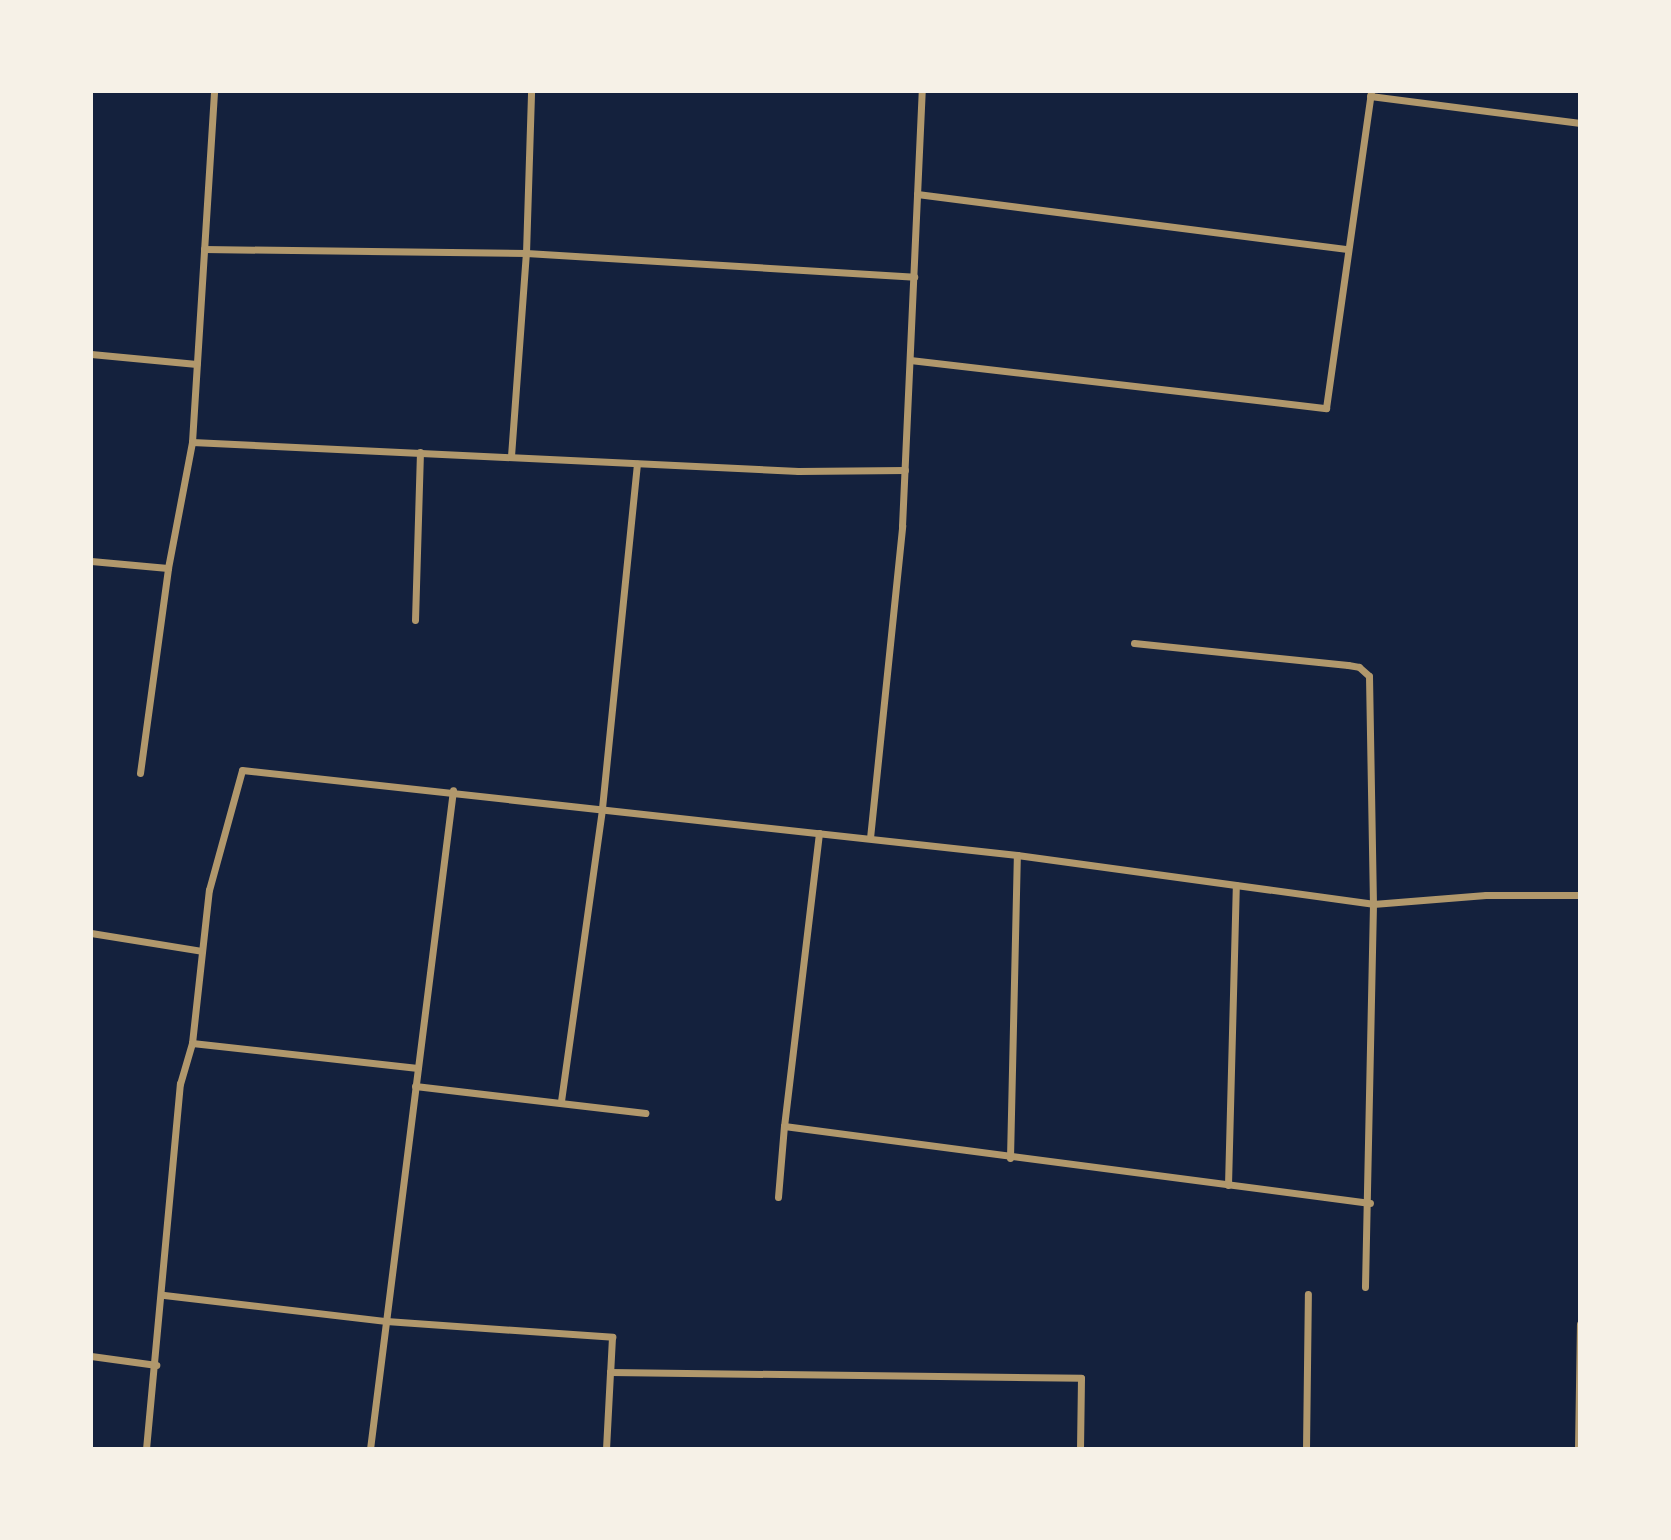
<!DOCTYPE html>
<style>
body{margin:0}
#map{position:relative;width:1671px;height:1540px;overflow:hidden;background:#14213d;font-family:Bitter,serif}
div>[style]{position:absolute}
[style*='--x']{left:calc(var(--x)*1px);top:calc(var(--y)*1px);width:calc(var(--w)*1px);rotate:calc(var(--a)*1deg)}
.minor>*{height:7px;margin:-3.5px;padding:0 3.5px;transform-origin:3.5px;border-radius:3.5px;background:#b1986c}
span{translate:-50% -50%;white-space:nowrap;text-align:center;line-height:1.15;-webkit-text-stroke:5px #f6f1e7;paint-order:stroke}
.frame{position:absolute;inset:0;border:93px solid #f6f1e7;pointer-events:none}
</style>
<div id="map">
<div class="minor">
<i style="--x:1370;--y:96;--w:212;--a:7.3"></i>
<i style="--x:917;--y:194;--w:434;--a:7.3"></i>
<i style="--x:204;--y:249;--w:322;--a:0.7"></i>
<i style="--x:526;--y:253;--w:389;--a:3.5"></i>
<i style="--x:91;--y:354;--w:106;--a:5.4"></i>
<i style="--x:910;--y:360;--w:419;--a:6.6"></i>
<i style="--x:1326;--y:408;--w:320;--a:-81.9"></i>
<i style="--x:192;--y:442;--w:352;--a:-86.4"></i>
<i style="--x:511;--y:456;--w:204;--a:-85.8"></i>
<i style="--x:526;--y:253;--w:162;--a:-88.2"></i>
<i style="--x:91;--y:561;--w:77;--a:5.2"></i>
<i style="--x:168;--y:568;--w:128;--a:-79.2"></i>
<i style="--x:192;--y:442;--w:607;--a:2.74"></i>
<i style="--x:798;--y:471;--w:107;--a:-0.5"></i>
<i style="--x:415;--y:620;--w:168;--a:-88.3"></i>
<i style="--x:1134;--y:643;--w:215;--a:5.9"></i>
<i style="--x:1348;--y:665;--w:11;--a:10"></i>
<i style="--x:1359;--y:667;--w:13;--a:42"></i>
<i style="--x:1369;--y:676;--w:228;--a:89"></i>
<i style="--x:1373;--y:904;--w:383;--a:91.2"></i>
<i style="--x:140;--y:773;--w:207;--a:-82.2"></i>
<i style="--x:819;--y:833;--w:295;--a:96.8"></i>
<i style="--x:784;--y:1126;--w:591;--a:7.49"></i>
<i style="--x:870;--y:838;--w:314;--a:-84.1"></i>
<i style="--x:902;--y:526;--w:435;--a:-87.4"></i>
<i style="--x:91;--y:933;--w:112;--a:9.2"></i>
<i style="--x:192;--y:1043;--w:227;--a:6.3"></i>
<i style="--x:415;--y:1086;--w:232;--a:6.7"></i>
<i style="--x:561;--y:1101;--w:296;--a:-82"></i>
<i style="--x:602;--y:808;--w:346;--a:-84.2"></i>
<i style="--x:1010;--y:1158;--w:303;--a:-88.7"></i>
<i style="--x:1228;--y:1185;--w:300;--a:-88.5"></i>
<i style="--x:778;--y:1197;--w:71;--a:-85.2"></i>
<i style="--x:164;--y:1295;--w:224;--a:6.7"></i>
<i style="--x:386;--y:1321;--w:227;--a:4"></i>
<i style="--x:612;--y:1337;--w:35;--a:93"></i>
<i style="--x:91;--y:1356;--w:66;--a:7.9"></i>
<i style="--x:146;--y:1449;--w:367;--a:-84.7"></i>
<i style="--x:180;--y:1084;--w:43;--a:-73.7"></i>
<i style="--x:192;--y:1043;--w:154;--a:-83.7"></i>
<i style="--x:209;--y:890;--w:124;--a:-74.6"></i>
<i style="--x:242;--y:770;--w:780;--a:6.26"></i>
<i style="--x:1017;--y:855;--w:359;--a:7.8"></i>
<i style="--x:1373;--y:904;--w:113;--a:-4.6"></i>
<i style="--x:1486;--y:895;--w:94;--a:0"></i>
<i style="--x:370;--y:1449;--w:664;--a:-82.82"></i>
<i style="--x:606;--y:1449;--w:77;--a:-87"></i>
<i style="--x:610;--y:1372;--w:471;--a:0.7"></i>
<i style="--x:1081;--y:1378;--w:71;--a:90.8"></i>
<i style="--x:1306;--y:1449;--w:155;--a:-89.3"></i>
<i style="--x:1578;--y:1449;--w:125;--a:-89.1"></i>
</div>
<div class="frame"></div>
</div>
